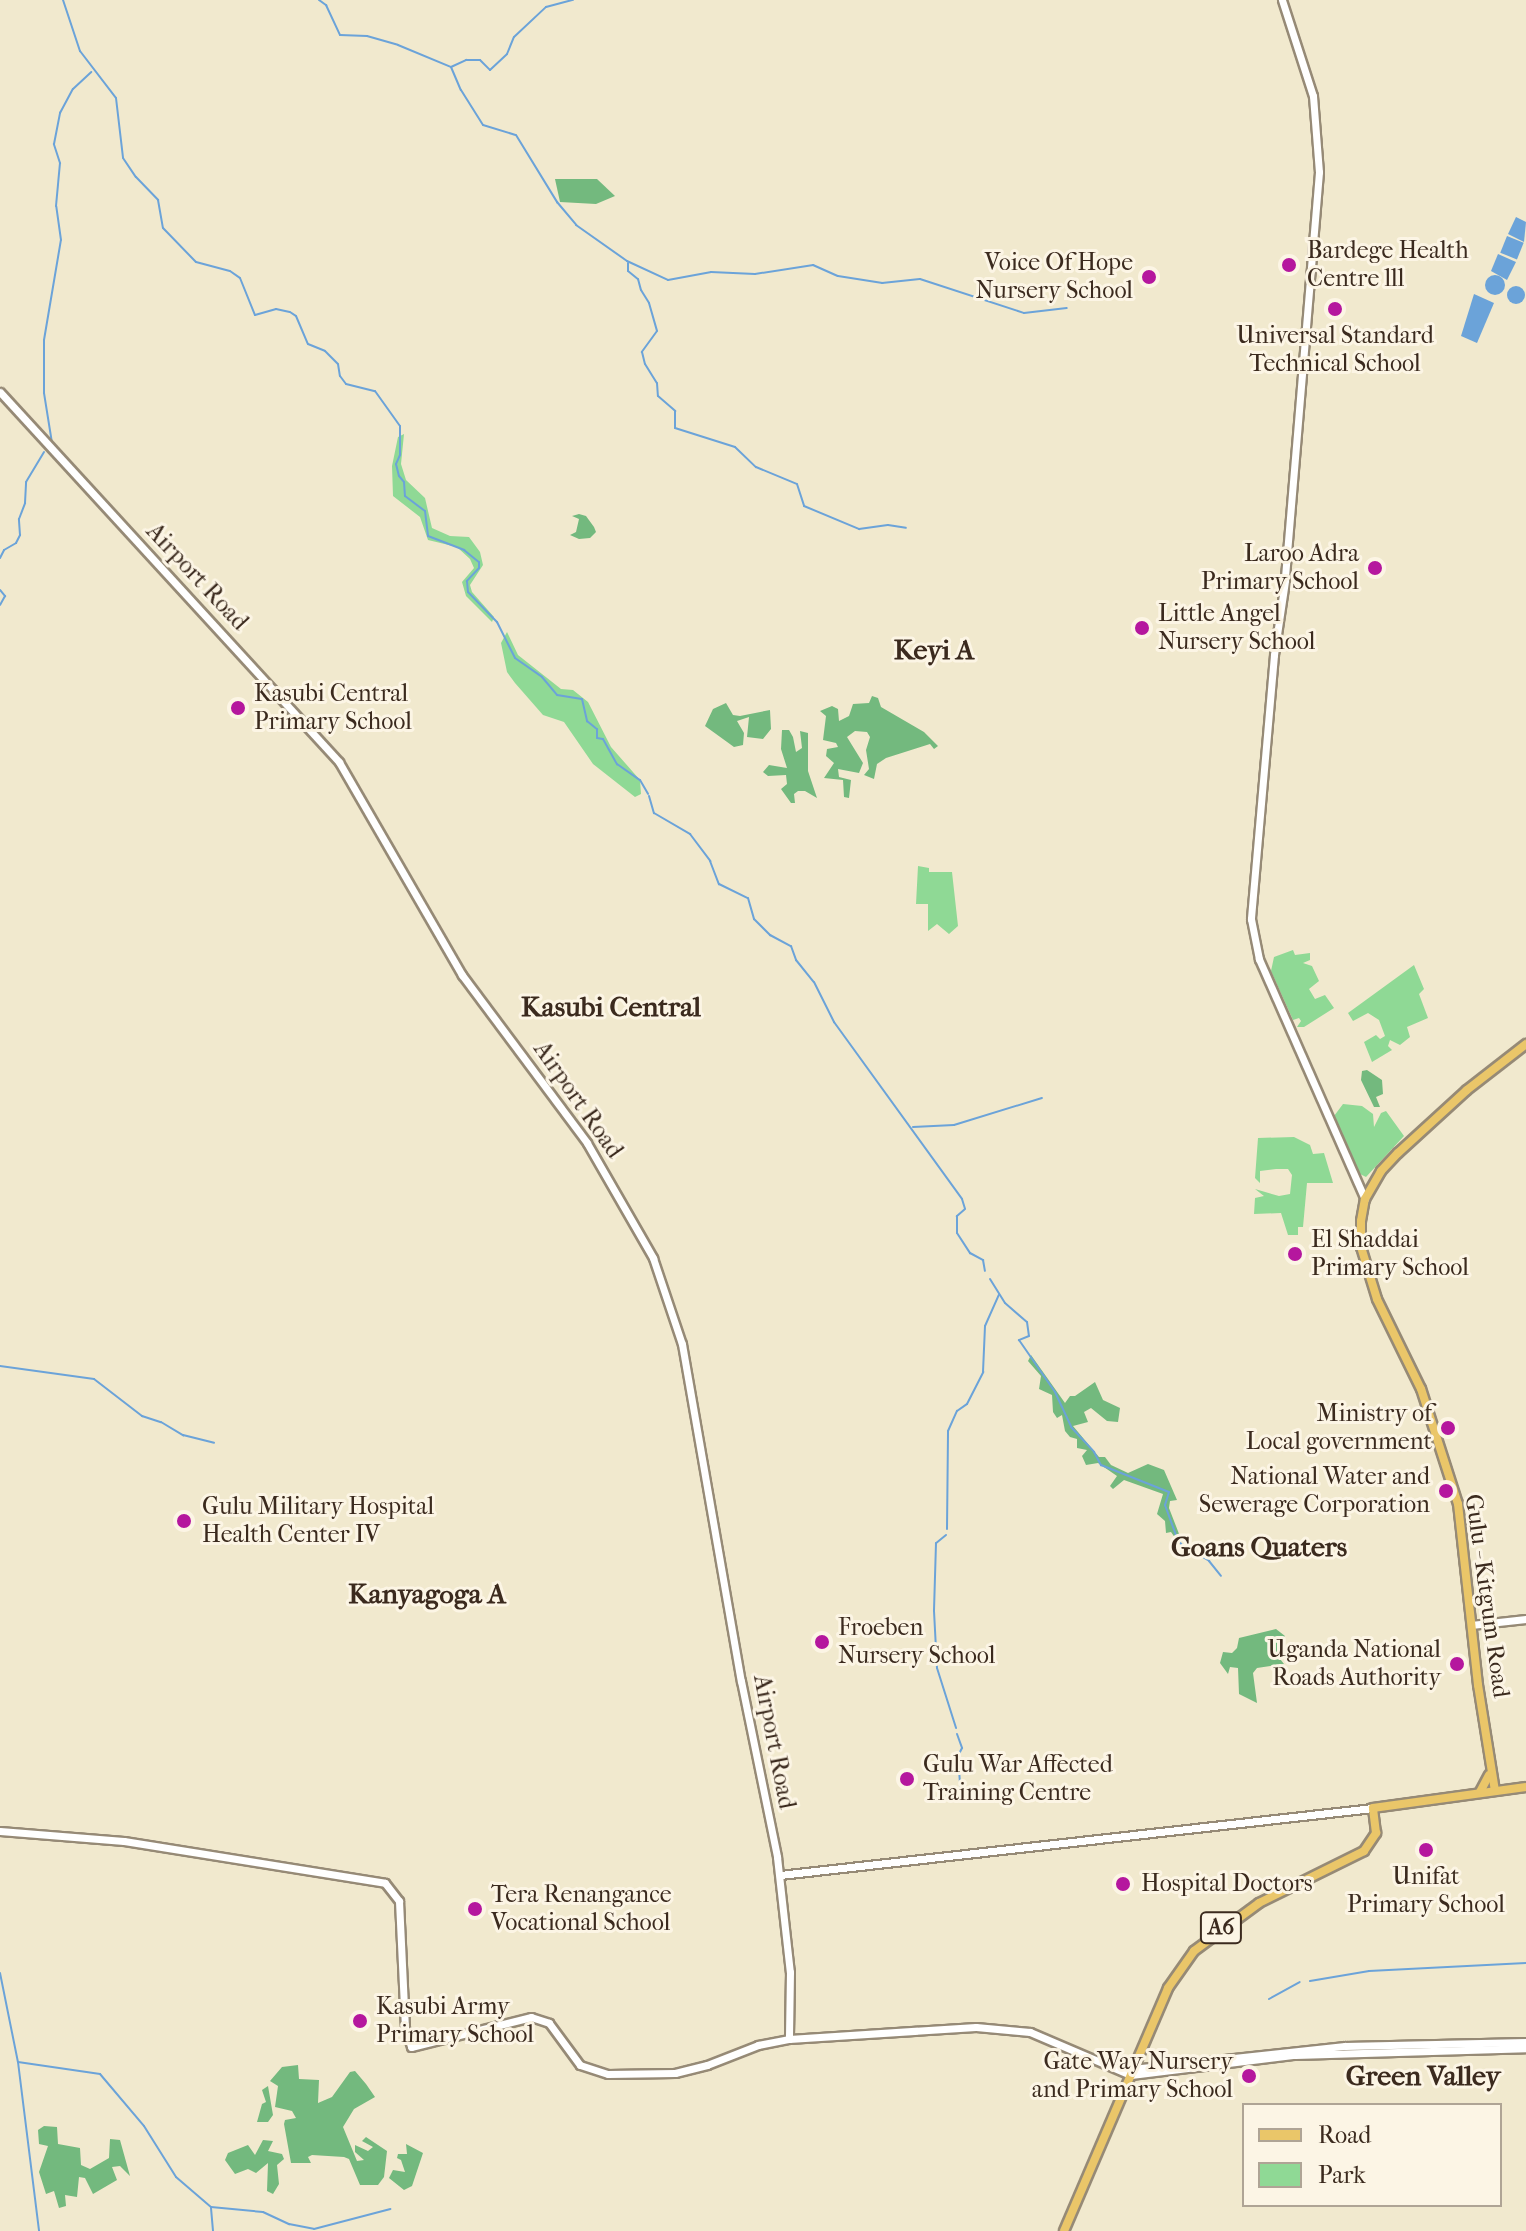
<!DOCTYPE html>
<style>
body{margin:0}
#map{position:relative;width:1526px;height:2231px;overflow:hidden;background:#f1e9ce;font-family:"IM FELL French Canon",serif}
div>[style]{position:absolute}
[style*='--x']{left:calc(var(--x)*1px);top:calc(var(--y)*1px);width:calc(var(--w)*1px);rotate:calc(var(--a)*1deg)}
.green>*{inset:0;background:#8fd995}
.forest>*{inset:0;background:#73b97e}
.water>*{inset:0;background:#6ba3d9;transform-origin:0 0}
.round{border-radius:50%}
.stream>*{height:2px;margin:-1px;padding:0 1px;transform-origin:1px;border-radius:1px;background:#6ba3d9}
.roads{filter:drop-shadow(2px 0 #968a76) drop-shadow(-2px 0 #968a76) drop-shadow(0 2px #968a76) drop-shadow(0 -2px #968a76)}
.minor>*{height:7px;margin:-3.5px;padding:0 3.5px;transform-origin:3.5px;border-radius:3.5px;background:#fff}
.major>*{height:8px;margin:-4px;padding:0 4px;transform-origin:4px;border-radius:4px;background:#eac669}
.dots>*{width:22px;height:22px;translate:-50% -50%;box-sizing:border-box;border:4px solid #fcf5e5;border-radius:50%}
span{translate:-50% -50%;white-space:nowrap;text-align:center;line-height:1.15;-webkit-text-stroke:6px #fcf5e5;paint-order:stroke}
.shield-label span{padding:2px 6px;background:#fcf5e5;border:2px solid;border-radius:6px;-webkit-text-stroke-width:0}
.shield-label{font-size:22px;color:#3b2a1e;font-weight:700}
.poi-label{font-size:24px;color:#3b2a1e}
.left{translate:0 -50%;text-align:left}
.right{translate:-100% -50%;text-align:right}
.street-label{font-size:24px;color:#3b2a1e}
.quarter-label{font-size:28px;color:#3b2a1e;font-weight:700}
.legend{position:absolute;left:1242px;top:2103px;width:260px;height:104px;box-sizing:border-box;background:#fcf5e5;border:2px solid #afa495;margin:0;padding:10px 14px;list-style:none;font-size:24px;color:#3b2a1e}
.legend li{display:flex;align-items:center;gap:16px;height:40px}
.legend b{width:40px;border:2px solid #afa495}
</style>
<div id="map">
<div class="green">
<i style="clip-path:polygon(404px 434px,401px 464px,406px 480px,425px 498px,432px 528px,450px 536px,469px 537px,480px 552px,483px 565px,470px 585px,472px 592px,494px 617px,492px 622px,466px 596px,462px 582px,474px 568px,470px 559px,457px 547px,428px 540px,420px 517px,393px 496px,392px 466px,398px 437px)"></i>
<i style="clip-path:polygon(507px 632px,518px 655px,561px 689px,573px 690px,588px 702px,611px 747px,640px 780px,641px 794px,635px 797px,593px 764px,564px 722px,543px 715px,515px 683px,507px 672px,501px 643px)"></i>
<i style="clip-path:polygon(918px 866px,929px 868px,929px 872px,952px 872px,958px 926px,949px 934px,937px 924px,928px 931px,928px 904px,916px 904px)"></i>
<i style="clip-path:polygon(1293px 950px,1295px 955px,1310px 953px,1310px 960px,1303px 963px,1312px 966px,1319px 981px,1309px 989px,1315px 999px,1325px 995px,1334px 1008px,1304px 1027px,1297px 1027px,1301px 1021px,1299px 1018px,1293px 1020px,1271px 971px,1274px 957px)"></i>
<i style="clip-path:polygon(1414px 965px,1424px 989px,1419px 994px,1428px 1018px,1407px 1027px,1410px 1037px,1400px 1045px,1390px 1040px,1388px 1046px,1392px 1050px,1372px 1062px,1364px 1042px,1376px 1035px,1380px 1039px,1385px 1036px,1379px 1020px,1368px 1013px,1353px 1021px,1348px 1013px)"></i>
<i style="clip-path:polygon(1343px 1104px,1362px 1106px,1373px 1114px,1374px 1127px,1381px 1113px,1386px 1111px,1404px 1136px,1366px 1177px,1360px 1174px,1334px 1116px)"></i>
<i style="clip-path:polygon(1294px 1137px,1310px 1145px,1313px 1154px,1324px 1153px,1333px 1183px,1307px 1183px,1303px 1227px,1298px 1227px,1298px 1235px,1288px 1235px,1281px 1213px,1254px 1214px,1255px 1198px,1264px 1196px,1255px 1189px,1279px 1196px,1290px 1194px,1292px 1175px,1288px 1169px,1276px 1169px,1260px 1171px,1260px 1183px,1255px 1178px,1258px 1138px)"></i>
</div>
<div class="forest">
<i style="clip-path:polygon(555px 179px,597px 179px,615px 196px,596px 204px,560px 202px)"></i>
<i style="clip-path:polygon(579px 514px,586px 516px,594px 527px,596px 532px,590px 538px,579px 539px,570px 535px,576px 532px,579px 519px,572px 516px)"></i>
<i style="clip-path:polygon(872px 696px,878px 698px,881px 707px,924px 732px,938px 746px,934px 749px,930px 744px,886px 758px,877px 764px,874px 779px,864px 775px,869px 769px,866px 750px,870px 737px,867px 732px,855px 731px,847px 737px,863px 763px,859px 773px,838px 769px,839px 777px,851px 780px,849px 798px,844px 797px,843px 780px,824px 778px,834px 763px,826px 756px,827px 749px,838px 747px,836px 743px,823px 740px,826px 716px,820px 711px,832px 706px,838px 709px,839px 721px,849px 716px,853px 704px,869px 703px)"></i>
<i style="clip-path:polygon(726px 703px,733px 715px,740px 716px,770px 710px,771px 729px,763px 739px,747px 737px,749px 717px,737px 721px,744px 733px,743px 745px,734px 747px,705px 726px,713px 709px)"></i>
<i style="clip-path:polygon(782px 730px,789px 730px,793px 737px,796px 752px,802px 748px,800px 731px,808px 733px,808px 771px,817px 798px,805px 791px,798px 791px,794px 794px,795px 803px,791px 803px,781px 789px,787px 784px,786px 775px,768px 776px,763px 772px,769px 765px,787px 768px,781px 749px)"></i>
<i style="clip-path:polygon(1367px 1070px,1382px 1080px,1383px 1094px,1376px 1097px,1380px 1107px,1374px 1107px,1361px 1080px,1362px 1071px)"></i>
<i style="clip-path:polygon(1031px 1355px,1065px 1403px,1070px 1396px,1075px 1396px,1095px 1382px,1103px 1400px,1120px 1408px,1118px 1422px,1107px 1421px,1091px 1408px,1084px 1412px,1088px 1422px,1073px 1426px,1099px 1457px,1105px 1457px,1111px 1465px,1128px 1473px,1148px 1464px,1164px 1470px,1177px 1500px,1170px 1501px,1169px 1508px,1181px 1539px,1178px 1542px,1171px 1532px,1166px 1533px,1165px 1521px,1157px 1514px,1163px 1494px,1124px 1480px,1113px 1489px,1110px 1486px,1117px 1476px,1098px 1463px,1086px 1465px,1082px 1456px,1087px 1450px,1077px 1448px,1077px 1439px,1070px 1437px,1065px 1431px,1062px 1415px,1057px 1418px,1053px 1412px,1052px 1395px,1039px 1389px,1041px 1376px,1028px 1361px)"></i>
<i style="clip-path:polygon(1276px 1629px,1285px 1636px,1277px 1645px,1277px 1655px,1284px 1664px,1257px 1668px,1253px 1673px,1257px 1703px,1239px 1694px,1238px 1668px,1230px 1667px,1228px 1674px,1220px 1663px,1223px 1652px,1232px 1653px,1237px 1648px,1239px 1638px)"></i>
<i style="clip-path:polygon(298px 2065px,299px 2079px,319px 2080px,318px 2103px,332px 2097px,350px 2072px,355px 2071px,366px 2084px,375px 2097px,354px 2109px,343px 2127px,357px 2161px,364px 2160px,355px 2152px,355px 2145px,368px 2151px,373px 2147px,362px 2141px,366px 2137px,387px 2151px,384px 2177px,378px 2185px,360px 2185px,349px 2159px,344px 2157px,312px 2155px,308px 2157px,311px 2163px,291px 2163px,284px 2124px,285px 2120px,296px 2118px,292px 2111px,275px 2107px,278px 2086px,270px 2081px,282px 2067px)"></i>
<i style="clip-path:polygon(268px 2086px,273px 2115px,268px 2122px,257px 2122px,262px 2104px,266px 2102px,262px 2090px)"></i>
<i style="clip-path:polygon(44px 2126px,57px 2127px,58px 2144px,80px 2148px,81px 2165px,90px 2169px,109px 2158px,110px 2139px,120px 2140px,130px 2176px,120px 2166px,112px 2167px,117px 2180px,93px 2194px,85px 2178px,79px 2177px,77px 2197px,65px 2195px,66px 2206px,59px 2208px,54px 2191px,46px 2194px,39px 2172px,48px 2146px,39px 2144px,38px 2130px)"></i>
<i style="clip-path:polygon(263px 2140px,273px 2141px,268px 2151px,282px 2154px,284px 2159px,277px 2165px,279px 2184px,273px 2194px,267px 2191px,268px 2163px,256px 2173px,248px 2169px,235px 2174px,225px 2160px,228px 2153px,248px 2145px,255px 2155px)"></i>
<i style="clip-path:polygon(406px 2144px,423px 2153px,412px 2186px,404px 2190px,389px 2178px,393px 2170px,405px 2172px,401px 2160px,397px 2158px,398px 2154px,407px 2154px)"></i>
</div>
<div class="water">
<i style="clip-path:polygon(1516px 217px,1526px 222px,1524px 242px,1508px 234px)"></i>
<i style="left:1507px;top:236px;width:18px;height:18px;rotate:22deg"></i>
<i style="clip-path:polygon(1498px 254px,1516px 262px,1507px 280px,1491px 271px)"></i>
<i class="round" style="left:1485px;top:275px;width:20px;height:20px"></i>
<i class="round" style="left:1507px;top:286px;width:18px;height:18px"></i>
<i style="clip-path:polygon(1474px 294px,1494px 303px,1477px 343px,1461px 336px)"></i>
</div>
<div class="stream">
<i style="--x:63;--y:0;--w:54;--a:71.6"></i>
<i style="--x:80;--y:51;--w:59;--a:52.5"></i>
<i style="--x:116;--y:98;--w:60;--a:83.3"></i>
<i style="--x:123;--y:158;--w:23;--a:56"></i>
<i style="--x:136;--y:177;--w:32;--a:46"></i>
<i style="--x:158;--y:200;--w:28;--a:80"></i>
<i style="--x:163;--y:228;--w:47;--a:45.9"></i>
<i style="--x:196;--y:262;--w:35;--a:15"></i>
<i style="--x:230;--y:271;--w:12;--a:35"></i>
<i style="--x:240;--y:278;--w:40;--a:68"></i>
<i style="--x:255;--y:315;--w:22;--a:-16"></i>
<i style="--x:276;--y:309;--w:14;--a:12"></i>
<i style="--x:290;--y:312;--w:7;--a:34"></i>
<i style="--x:296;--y:316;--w:30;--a:67"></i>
<i style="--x:308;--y:344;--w:18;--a:22"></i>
<i style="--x:325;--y:351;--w:18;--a:45"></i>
<i style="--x:338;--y:364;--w:12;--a:81"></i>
<i style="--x:340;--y:376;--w:10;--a:53"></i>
<i style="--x:346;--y:384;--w:30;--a:14"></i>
<i style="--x:375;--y:391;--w:43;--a:54.5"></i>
<i style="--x:400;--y:426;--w:29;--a:90"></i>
<i style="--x:400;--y:455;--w:10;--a:114"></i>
<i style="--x:396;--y:464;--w:12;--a:76"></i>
<i style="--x:399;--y:476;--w:8;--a:50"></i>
<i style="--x:404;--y:482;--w:14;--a:86"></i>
<i style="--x:405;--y:496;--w:25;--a:37"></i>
<i style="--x:425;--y:511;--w:25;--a:83"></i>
<i style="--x:428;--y:536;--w:39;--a:21"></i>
<i style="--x:464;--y:550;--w:19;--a:39"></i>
<i style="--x:479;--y:562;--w:6;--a:90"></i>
<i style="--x:479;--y:568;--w:18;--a:133"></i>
<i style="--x:467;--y:581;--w:11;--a:85"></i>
<i style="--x:468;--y:592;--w:42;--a:46"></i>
<i style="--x:497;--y:622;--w:40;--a:63.4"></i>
<i style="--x:515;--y:658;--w:33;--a:35"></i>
<i style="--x:542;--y:677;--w:23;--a:50"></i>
<i style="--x:557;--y:695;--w:25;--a:9"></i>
<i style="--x:582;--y:699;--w:23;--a:77"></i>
<i style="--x:587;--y:721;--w:13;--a:39"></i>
<i style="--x:597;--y:729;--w:9;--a:90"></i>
<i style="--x:597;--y:738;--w:6;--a:9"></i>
<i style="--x:603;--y:739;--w:29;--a:61"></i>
<i style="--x:617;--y:764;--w:28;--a:35"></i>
<i style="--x:640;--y:780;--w:16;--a:60"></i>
<i style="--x:319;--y:0;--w:9;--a:36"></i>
<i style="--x:326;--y:5;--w:33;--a:65"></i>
<i style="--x:340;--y:35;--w:27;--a:2"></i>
<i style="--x:367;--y:36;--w:32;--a:16"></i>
<i style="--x:398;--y:45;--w:57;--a:22.5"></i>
<i style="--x:451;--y:67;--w:25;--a:67"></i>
<i style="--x:461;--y:90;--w:41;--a:57.8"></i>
<i style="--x:483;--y:125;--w:34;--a:17"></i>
<i style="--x:516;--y:135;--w:79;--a:58.5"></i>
<i style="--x:557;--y:202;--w:30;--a:50"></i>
<i style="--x:576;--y:225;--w:62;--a:35.2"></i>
<i style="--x:627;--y:261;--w:45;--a:24.9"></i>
<i style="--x:668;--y:280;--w:44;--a:-10.5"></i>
<i style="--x:711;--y:272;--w:44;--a:2.6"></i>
<i style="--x:755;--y:274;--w:59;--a:-8.8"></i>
<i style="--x:813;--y:265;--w:27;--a:24"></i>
<i style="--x:838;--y:276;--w:45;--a:9"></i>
<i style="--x:882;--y:283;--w:38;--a:-6"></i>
<i style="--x:920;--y:279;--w:109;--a:18.1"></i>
<i style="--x:1024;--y:313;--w:43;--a:-6.6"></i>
<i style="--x:451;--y:67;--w:17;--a:-25"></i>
<i style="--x:466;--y:60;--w:14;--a:0"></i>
<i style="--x:480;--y:60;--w:14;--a:45"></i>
<i style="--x:490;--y:70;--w:23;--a:-43"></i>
<i style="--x:507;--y:54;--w:18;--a:-68"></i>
<i style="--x:514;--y:37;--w:44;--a:-43.2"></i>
<i style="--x:546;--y:7;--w:28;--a:-15"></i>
<i style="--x:628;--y:263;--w:8;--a:90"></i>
<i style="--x:628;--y:271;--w:13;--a:39"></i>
<i style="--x:638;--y:279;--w:11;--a:75"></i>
<i style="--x:641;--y:290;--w:15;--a:58"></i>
<i style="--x:649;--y:303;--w:29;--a:74"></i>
<i style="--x:657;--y:331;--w:26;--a:126"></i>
<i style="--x:642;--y:352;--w:12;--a:76"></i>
<i style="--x:645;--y:364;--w:22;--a:58"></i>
<i style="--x:657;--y:383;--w:13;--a:86"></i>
<i style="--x:658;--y:396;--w:23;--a:41"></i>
<i style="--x:675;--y:411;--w:17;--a:90"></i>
<i style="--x:675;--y:428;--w:63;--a:17.6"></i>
<i style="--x:735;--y:447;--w:29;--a:44"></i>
<i style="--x:756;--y:467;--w:44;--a:22.5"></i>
<i style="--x:797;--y:484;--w:23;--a:72"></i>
<i style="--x:804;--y:506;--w:60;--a:22.7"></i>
<i style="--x:859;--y:529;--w:29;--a:-8"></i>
<i style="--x:888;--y:525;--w:18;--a:9"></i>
<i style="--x:52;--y:443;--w:51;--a:-99.1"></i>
<i style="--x:44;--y:393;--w:53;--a:-90"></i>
<i style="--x:44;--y:340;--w:101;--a:-80.4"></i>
<i style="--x:61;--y:240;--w:34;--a:-98"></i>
<i style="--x:56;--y:206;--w:43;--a:-84.7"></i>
<i style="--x:60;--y:163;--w:20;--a:-108"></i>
<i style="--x:54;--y:144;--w:32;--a:-79"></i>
<i style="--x:60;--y:113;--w:27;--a:-62"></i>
<i style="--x:73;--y:89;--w:25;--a:-43"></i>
<i style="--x:0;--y:558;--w:9;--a:-63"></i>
<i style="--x:4;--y:550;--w:14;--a:-30"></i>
<i style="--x:16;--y:543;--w:9;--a:-63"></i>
<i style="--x:20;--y:535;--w:16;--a:-94"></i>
<i style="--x:19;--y:519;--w:17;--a:-69"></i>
<i style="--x:25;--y:503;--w:21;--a:-87"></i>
<i style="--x:26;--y:482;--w:35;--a:-59"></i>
<i style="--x:0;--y:590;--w:8;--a:50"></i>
<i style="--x:5;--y:596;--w:10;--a:119"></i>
<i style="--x:649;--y:796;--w:18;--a:74"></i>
<i style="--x:654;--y:813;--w:42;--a:30.3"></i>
<i style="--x:690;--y:834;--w:34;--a:53"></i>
<i style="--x:710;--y:861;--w:25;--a:69"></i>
<i style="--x:719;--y:884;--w:32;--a:26"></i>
<i style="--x:748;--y:898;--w:22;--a:74"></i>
<i style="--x:754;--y:919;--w:23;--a:45"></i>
<i style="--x:770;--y:935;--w:24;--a:28"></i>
<i style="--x:791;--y:946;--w:15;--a:70"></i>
<i style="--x:796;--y:960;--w:28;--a:51"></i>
<i style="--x:814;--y:982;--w:45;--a:63.4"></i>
<i style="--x:834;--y:1022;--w:218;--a:54.1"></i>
<i style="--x:962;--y:1199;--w:10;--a:73"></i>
<i style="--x:965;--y:1209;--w:11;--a:139"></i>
<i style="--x:957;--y:1216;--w:17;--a:90"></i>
<i style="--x:957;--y:1233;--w:24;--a:57"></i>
<i style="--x:970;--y:1253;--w:15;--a:28"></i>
<i style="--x:983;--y:1260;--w:11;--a:80"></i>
<i style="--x:913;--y:1127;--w:41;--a:-2.8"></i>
<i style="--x:954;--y:1125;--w:92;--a:-17.1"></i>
<i style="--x:990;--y:1279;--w:28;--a:58"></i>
<i style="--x:1005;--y:1303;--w:29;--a:41"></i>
<i style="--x:1027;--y:1322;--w:14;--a:82"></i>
<i style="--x:1029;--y:1336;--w:11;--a:158"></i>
<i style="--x:1019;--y:1340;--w:63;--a:55.3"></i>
<i style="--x:1055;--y:1392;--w:38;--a:65"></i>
<i style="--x:1071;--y:1427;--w:34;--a:47"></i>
<i style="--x:1094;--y:1452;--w:15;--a:62"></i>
<i style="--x:1101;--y:1465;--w:73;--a:21.7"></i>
<i style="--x:1169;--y:1492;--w:14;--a:107"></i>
<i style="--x:1165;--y:1505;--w:33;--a:70"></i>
<i style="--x:1176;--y:1536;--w:9;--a:58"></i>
<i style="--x:1181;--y:1544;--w:33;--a:31"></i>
<i style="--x:1209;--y:1561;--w:19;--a:51"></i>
<i style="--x:0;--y:1366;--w:95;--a:7.9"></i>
<i style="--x:94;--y:1379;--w:61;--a:37.6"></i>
<i style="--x:142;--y:1416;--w:20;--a:18"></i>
<i style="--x:161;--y:1422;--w:26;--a:31"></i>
<i style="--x:183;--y:1435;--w:32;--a:14"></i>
<i style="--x:947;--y:1529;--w:98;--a:-89.4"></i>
<i style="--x:948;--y:1431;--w:22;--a:-66"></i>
<i style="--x:957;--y:1411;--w:12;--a:-35"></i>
<i style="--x:967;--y:1404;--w:36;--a:-63"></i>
<i style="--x:983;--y:1372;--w:46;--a:-87.5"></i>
<i style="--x:985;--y:1326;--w:34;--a:-66"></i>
<i style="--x:946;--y:1535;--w:13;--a:141"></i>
<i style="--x:936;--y:1543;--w:68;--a:91.7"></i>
<i style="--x:934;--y:1611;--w:57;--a:87"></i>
<i style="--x:937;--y:1668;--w:63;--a:72.4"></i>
<i style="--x:957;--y:1734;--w:15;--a:70"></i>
<i style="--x:962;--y:1748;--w:9;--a:117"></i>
<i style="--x:958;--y:1756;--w:41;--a:85.8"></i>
<i style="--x:0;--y:1973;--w:91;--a:78.6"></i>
<i style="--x:18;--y:2062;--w:170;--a:82.9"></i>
<i style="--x:1310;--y:1981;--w:60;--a:-9.6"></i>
<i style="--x:1369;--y:1971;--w:157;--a:-2.9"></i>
<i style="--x:1269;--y:1999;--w:35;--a:-29"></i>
<i style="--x:18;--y:2062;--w:83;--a:8.3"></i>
<i style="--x:100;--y:2074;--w:68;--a:49.8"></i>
<i style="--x:144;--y:2126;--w:60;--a:57.9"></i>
<i style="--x:176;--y:2177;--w:46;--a:40.6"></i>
<i style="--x:211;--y:2207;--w:52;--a:5.5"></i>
<i style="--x:263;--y:2212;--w:29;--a:25"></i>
<i style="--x:289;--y:2224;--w:25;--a:11"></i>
<i style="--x:314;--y:2229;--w:79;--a:-14.7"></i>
<i style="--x:211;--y:2208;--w:23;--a:85"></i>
</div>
<div class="roads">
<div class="minor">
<i style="--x:1282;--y:0;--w:101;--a:72.1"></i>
<i style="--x:1313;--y:96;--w:76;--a:85.5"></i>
<i style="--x:1319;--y:172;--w:410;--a:94.8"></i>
<i style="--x:1285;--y:581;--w:75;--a:98.5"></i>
<i style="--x:1274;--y:655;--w:265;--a:95"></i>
<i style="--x:1251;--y:919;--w:41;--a:78.7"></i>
<i style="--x:1259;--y:959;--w:262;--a:66.2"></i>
<i style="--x:0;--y:392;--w:502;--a:47.5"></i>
<i style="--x:339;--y:762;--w:246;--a:60"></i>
<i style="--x:462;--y:975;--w:209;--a:53.3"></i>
<i style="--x:587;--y:1143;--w:133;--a:60.1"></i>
<i style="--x:653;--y:1258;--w:91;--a:71.4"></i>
<i style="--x:682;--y:1344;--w:342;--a:80.1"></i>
<i style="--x:741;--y:1681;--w:180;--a:78.4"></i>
<i style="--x:777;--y:1857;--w:116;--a:83.6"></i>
<i style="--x:790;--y:1972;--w:67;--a:90.9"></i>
<i style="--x:1471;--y:1625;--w:55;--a:-6.2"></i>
<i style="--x:0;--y:1831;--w:124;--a:4.6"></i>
<i style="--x:124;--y:1841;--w:264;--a:9.1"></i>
<i style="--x:385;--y:1883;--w:23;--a:52"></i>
<i style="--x:399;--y:1901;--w:127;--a:87.3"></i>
<i style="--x:405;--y:2028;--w:20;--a:72"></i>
<i style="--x:411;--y:2047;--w:124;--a:-14"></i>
<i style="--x:531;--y:2017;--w:19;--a:18"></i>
<i style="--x:549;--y:2023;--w:52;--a:53.6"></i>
<i style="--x:580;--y:2065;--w:29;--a:18"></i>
<i style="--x:608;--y:2074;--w:67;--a:-0.9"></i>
<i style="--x:675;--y:2073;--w:33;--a:-14"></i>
<i style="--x:707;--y:2065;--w:55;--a:-21.4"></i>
<i style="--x:758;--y:2045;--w:32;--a:-11"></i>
<i style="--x:789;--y:2039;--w:187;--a:-3.7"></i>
<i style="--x:976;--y:2027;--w:54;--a:5.3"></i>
<i style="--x:1030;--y:2032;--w:110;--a:23.1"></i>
<i style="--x:1131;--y:2075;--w:165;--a:-7"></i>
<i style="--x:1295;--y:2055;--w:231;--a:-1.7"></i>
<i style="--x:780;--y:1875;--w:597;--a:-6.45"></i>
<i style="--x:1132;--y:2069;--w:214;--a:-6.2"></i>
<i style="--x:1345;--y:2046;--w:181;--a:-1.3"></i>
</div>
<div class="major">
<i style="--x:1495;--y:1791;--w:107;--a:-99.1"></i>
<i style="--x:1478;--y:1685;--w:182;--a:-96.3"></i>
<i style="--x:1458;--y:1504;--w:121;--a:-107.8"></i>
<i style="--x:1421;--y:1389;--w:100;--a:-116.1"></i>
<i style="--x:1377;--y:1299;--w:54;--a:-107.1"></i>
<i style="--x:1361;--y:1247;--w:26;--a:-90"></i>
<i style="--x:1361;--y:1221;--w:22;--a:-80"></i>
<i style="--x:1365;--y:1199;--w:32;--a:-60"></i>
<i style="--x:1381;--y:1171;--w:25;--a:-47"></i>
<i style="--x:1398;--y:1153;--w:93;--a:-42.4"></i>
<i style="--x:1467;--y:1090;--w:75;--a:-37.9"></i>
<i style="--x:1480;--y:1792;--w:19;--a:-62"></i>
<i style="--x:1064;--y:2231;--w:264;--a:-66.8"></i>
<i style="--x:1168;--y:1988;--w:45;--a:-54.9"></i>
<i style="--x:1194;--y:1951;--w:81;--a:-36.4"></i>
<i style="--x:1259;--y:1903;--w:117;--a:-26.3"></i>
<i style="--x:1364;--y:1851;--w:22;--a:-56"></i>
<i style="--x:1376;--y:1833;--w:25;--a:-97"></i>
<i style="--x:1373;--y:1808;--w:154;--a:-7.8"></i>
</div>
</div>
<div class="dots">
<i style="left:1289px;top:265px;background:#b5179e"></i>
<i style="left:1149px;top:277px;background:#b5179e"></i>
<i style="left:1335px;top:309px;background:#b5179e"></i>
<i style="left:1375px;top:568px;background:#b5179e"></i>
<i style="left:1142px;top:628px;background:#b5179e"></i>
<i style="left:238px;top:708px;background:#b5179e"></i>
<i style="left:1295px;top:1254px;background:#b5179e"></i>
<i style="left:1448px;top:1428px;background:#b5179e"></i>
<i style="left:1446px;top:1491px;background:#b5179e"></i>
<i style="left:184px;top:1521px;background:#b5179e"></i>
<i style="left:822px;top:1642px;background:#b5179e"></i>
<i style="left:1457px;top:1664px;background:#b5179e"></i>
<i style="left:907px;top:1779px;background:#b5179e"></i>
<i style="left:1426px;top:1850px;background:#b5179e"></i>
<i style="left:1123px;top:1884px;background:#b5179e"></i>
<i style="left:475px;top:1909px;background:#b5179e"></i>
<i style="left:360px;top:2021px;background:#b5179e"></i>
<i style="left:1249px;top:2076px;background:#b5179e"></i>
</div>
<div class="shield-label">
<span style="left:1221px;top:1928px">A6</span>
</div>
<div class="poi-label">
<span class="left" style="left:1307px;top:265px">Bardege Health<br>Centre lll</span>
<span class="right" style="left:1133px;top:277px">Voice Of Hope<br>Nursery School</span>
<span style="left:1335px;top:350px">Universal Standard<br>Technical School</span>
<span class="right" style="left:1359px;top:568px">Laroo Adra<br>Primary School</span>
<span class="left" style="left:1158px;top:628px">Little Angel<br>Nursery School</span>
<span class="left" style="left:254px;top:708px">Kasubi Central<br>Primary School</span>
<span class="left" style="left:1311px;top:1254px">El Shaddai<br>Primary School</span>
<span class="right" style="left:1432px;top:1428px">Ministry of<br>Local government</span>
<span class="right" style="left:1430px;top:1491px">National Water and<br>Sewerage Corporation</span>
<span class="left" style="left:202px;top:1521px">Gulu Military Hospital<br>Health Center IV</span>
<span class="left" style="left:838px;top:1642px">Froeben<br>Nursery School</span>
<span class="right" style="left:1441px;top:1664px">Uganda National<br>Roads Authority</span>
<span class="left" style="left:923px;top:1779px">Gulu War Affected<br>Training Centre</span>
<span style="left:1426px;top:1891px">Unifat<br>Primary School</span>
<span class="left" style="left:1141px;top:1884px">Hospital Doctors</span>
<span class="left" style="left:491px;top:1909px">Tera Renangance<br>Vocational School</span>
<span class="left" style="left:376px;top:2021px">Kasubi Army<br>Primary School</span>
<span class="right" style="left:1233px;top:2076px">Gate Way Nursery<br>and Primary School</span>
</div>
<div class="street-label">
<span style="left:197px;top:577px;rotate:47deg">Airport Road</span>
<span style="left:578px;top:1100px;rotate:55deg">Airport Road</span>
<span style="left:1487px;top:1596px;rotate:82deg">Gulu - Kitgum Road</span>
<span style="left:774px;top:1742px;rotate:79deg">Airport Road</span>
</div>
<div class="quarter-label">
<span style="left:934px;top:650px">Keyi A</span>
<span style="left:611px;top:1007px">Kasubi Central</span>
<span style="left:1259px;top:1547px">Goans Quaters</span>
<span style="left:427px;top:1594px">Kanyagoga A</span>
<span style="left:1423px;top:2076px">Green Valley</span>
</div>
<ul class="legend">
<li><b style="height:10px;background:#eac669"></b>Road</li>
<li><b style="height:22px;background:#8fd995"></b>Park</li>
</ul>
</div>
